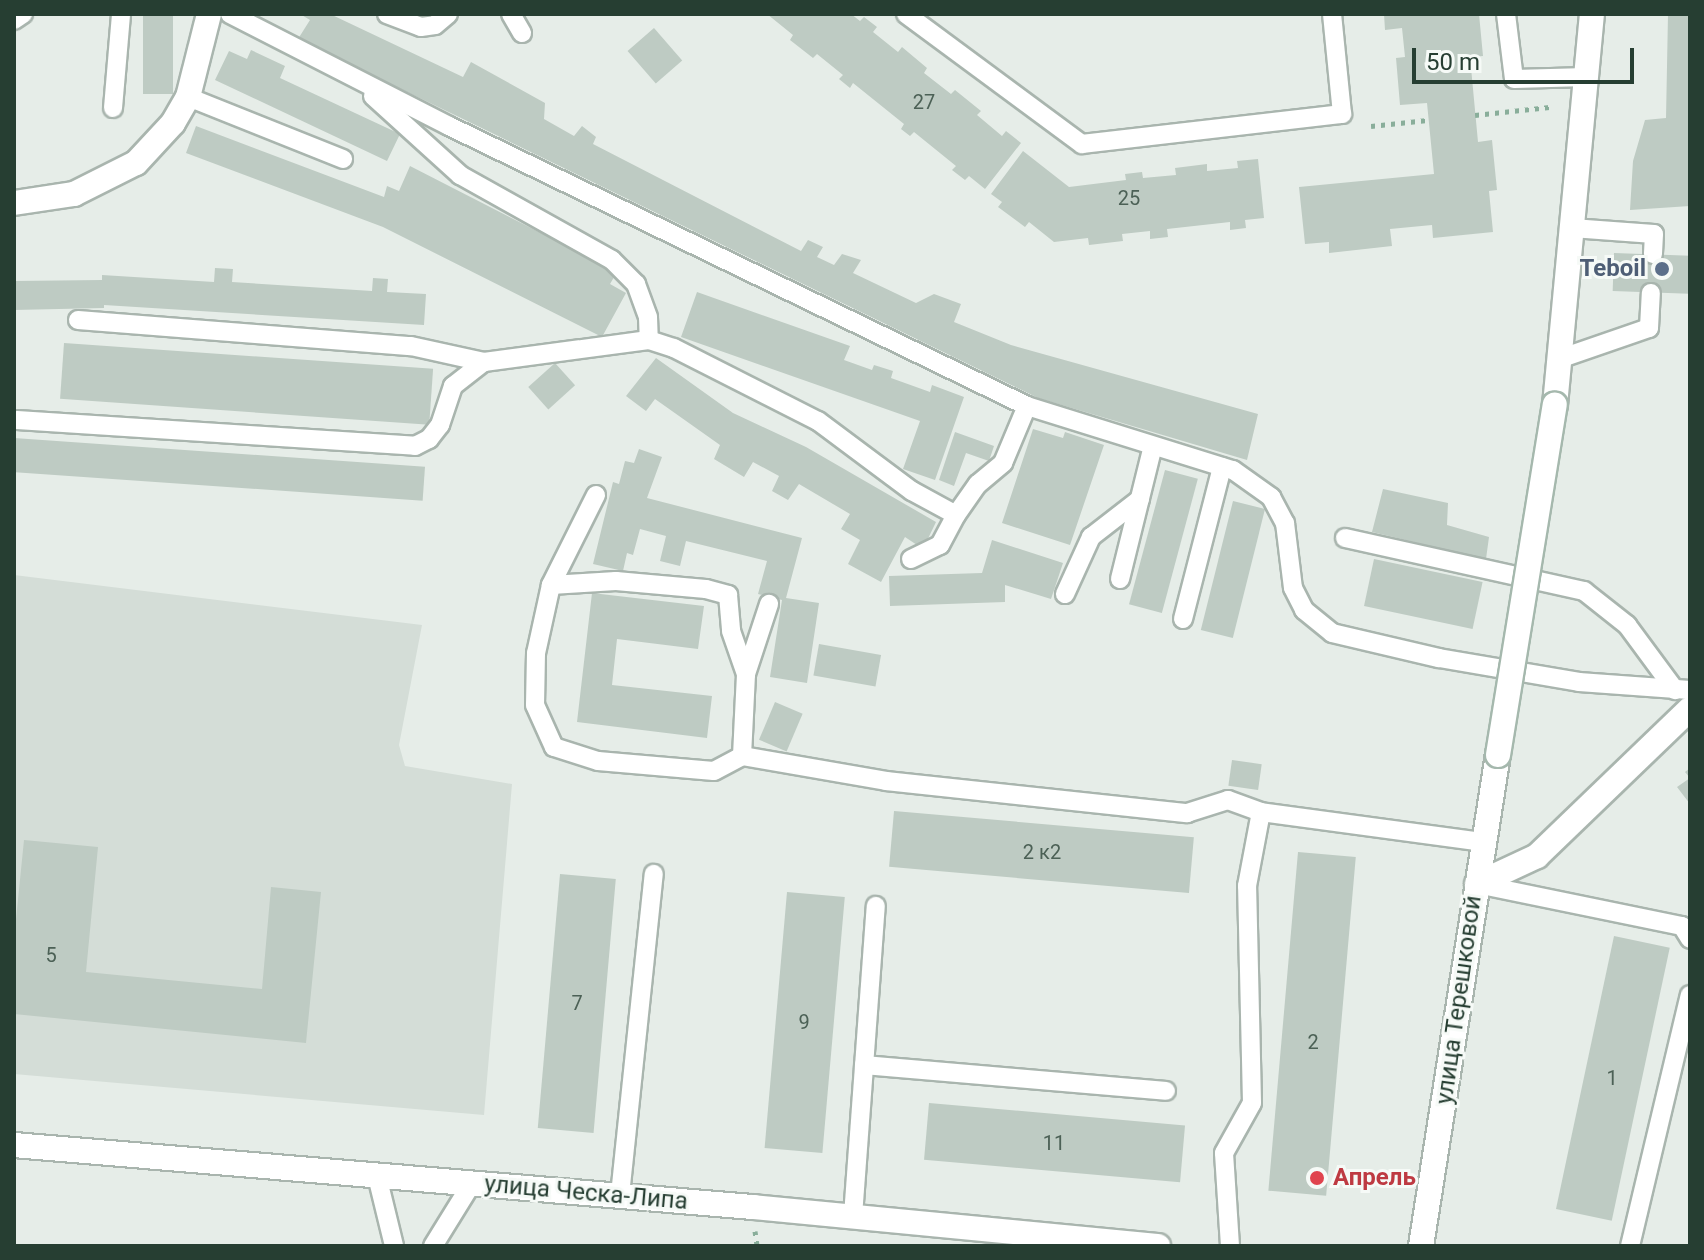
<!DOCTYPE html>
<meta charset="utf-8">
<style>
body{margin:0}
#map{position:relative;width:1704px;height:1260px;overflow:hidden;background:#e6ede8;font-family:Roboto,sans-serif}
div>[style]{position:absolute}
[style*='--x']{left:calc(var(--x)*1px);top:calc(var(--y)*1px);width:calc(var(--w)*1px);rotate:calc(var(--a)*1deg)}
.built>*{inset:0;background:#d4ddd7}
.building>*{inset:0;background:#becbc3;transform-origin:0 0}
.path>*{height:5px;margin-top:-2.5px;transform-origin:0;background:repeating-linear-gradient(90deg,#89ae9a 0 4px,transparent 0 10px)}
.roads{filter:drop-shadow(2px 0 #a9b5ae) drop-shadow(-2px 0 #a9b5ae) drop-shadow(0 2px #a9b5ae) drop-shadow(0 -2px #a9b5ae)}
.service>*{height:18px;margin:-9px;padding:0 9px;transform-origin:9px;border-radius:9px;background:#fff}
.minor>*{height:24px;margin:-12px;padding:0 12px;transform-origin:12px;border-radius:12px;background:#fff}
.tertiary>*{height:24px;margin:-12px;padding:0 12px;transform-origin:12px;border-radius:12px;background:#fff}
.secondary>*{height:24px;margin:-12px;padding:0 12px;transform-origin:12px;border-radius:12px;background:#fff}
.bridges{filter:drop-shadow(2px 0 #a5b8ad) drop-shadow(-2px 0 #a5b8ad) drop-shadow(0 2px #a5b8ad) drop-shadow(0 -2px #a5b8ad)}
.secondary-bridge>*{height:24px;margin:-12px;padding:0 12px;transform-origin:12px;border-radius:12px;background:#fff}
.dots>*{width:22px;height:22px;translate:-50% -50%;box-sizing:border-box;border:4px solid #f6faf7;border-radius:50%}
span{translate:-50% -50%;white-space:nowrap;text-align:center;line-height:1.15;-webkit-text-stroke:6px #f6faf7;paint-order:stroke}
.number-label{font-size:20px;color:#4c6156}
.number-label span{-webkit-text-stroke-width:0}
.service-label{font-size:24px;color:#4e5e75;font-weight:700}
.right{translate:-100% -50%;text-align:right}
.street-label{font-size:24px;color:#263e32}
.health-label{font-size:24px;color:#be3a42;font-weight:700}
.left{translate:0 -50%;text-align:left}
.frame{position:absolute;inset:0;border:16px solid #263e32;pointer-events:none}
.scale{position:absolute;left:1412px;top:48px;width:222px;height:36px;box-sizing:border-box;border:4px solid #263e32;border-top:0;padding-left:10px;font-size:24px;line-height:28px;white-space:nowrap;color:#263e32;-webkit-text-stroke:6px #f6faf7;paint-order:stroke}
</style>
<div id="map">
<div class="built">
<i style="clip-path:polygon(14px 575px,422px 625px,399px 745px,405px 766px,512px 784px,484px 1115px,14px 1074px)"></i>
</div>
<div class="building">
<i style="left:143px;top:14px;width:30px;height:80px"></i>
<i style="clip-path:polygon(300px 14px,330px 14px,463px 77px,471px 62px,545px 103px,544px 119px,574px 136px,582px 126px,596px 137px,593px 144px,801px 251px,808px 240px,823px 247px,817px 257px,834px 265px,842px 254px,861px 260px,853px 273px,916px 303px,934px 294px,961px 304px,954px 322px,1011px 345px,1258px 414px,1247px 460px,1038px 398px,298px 39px,310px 20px)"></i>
<i style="clip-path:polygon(767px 14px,851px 14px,860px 21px,864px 17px,877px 27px,873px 32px,898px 52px,902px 47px,927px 68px,924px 73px,951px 94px,955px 90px,981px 111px,977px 115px,1002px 136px,1006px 131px,1021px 143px,985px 189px,969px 176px,965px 180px,952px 170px,956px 166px,914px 132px,910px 136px,901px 129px,904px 124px,853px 83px,850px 88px,839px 79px,843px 75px,817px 54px,813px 58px,790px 40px,793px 35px)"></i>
<i style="clip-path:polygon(1384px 14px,1479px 14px,1483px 56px,1470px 57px,1478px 142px,1492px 140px,1497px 190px,1489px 191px,1493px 232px,1433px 238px,1432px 225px,1390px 229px,1392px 246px,1329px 253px,1329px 242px,1305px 244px,1299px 187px,1434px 174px,1427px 103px,1400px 105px,1396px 58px,1405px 57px,1402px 28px,1385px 30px)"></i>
<i style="clip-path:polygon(1668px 14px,1690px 14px,1690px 206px,1630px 210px,1633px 161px,1645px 120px,1666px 118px)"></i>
<i style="left:654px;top:28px;width:43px;height:35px;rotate:49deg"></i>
<i style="clip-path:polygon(251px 50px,285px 66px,280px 78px,400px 134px,387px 161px,215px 80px,229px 51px,247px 59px)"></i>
<i style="clip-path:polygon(196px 126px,384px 197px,387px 186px,399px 191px,410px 166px,617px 272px,610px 284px,626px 293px,602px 337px,383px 227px,186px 153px)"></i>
<i style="clip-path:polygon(1023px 151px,1069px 187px,1126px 180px,1125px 174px,1142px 172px,1143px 178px,1176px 175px,1175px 168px,1207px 164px,1207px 171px,1238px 168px,1237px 161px,1258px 159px,1264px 218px,1245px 220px,1246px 228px,1230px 230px,1230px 222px,1167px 229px,1168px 237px,1150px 239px,1150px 231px,1122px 234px,1123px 241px,1089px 245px,1088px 238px,1054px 242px,1029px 222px,1025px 227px,998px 207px,1002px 202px,991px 194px)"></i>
<i style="left:1614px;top:253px;width:76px;height:38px;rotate:2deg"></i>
<i style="clip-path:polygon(215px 268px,233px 269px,232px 282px,372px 291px,373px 278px,388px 279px,387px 292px,426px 294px,424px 325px,104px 305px,104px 308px,14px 310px,14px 281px,102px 280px,102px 275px,214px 282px)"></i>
<i style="clip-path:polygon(697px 292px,850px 346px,844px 360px,872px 370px,874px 365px,893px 371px,891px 378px,930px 392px,932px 385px,964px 397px,935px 480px,903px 469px,920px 421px,681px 337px)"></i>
<i style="left:64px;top:343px;width:370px;height:56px;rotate:4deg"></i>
<i style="clip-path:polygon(656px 358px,733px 413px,806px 447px,936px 522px,923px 549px,905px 537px,881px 582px,848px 564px,860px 540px,841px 529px,850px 514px,799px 484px,788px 500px,772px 491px,779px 476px,753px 462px,744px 477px,714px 459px,720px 445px,655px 399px,646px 411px,626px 396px)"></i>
<i style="left:555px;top:363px;width:30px;height:36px;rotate:48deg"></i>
<i style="clip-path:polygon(1033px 429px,1063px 438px,1065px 432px,1104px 445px,1070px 545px,1002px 523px)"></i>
<i style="clip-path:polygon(955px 432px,994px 446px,989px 461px,966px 453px,954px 486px,939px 480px)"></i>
<i style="left:14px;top:438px;width:412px;height:34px;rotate:4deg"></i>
<i style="clip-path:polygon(639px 449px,662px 457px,647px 498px,802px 538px,786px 598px,819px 603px,807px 683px,770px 677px,782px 600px,758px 594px,767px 561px,686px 541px,680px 566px,660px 561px,666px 536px,640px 529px,633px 555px,627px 553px,623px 571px,593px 564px,613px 482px,619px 484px,625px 461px,634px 463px)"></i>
<i style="left:1165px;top:470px;width:34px;height:139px;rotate:15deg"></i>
<i style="clip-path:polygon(1383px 489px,1448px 503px,1447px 525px,1489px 537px,1486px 559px,1372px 532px)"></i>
<i style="left:1233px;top:501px;width:33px;height:133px;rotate:14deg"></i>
<i style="clip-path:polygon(992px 540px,1063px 563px,1051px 599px,1005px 585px,1005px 602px,890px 606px,889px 576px,982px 573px)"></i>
<i style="left:1374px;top:559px;width:111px;height:48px;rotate:12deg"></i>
<i style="clip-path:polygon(592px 593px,704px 606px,698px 649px,617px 639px,612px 685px,712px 696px,707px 738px,577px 722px)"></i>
<i style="left:819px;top:644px;width:63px;height:32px;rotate:10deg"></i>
<i style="left:775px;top:702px;width:30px;height:41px;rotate:23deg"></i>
<i style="left:1232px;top:760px;width:30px;height:26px;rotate:8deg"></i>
<i style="clip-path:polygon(1690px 768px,1690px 804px,1677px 787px,1690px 778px,1685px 772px)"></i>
<i style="left:894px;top:811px;width:301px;height:56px;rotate:5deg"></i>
<i style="clip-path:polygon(24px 840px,98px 847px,86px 972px,262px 989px,271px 887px,321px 892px,306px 1043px,14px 1014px,14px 939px)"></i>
<i style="left:1298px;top:852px;width:58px;height:340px;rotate:5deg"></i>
<i style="left:560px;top:874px;width:56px;height:255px;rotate:5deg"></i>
<i style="left:787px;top:892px;width:58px;height:257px;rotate:5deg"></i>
<i style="left:1614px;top:936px;width:57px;height:279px;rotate:12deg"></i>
<i style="left:929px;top:1103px;width:257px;height:57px;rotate:5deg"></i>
</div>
<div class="path">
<i style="--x:1475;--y:115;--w:75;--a:-6.1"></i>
<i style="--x:1371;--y:126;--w:57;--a:-6"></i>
<i style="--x:755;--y:1231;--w:15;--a:82"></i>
</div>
<div class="roads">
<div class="service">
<i style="--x:230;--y:14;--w:246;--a:27.1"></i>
<i style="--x:449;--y:126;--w:642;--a:25.85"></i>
<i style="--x:1027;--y:406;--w:216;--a:17.3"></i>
<i style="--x:1233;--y:470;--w:47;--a:35.4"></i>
<i style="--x:1271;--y:497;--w:30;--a:62"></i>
<i style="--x:1285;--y:523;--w:65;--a:83"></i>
<i style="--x:1293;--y:588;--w:25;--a:63"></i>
<i style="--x:1304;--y:610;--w:36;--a:39"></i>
<i style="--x:1332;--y:633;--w:110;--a:13.2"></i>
<i style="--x:1439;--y:658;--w:142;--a:9.7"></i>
<i style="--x:1579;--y:682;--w:111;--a:4.1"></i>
<i style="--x:387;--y:14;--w:36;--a:21"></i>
<i style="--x:421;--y:27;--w:14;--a:-8"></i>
<i style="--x:435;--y:25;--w:17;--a:-40"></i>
<i style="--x:511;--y:14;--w:22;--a:60"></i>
<i style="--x:906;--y:14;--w:219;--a:36.5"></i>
<i style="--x:1082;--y:144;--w:262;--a:-6.6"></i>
<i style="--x:1342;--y:114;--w:100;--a:-95.7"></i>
<i style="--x:1506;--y:14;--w:65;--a:83"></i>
<i style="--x:1514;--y:79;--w:73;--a:-1.6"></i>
<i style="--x:14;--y:20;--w:11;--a:-34"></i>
<i style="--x:373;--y:96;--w:118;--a:42.2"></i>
<i style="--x:460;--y:175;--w:174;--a:29.2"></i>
<i style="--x:612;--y:260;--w:34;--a:45"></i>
<i style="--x:636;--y:284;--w:35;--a:70"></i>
<i style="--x:648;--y:317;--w:23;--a:88"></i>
<i style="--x:188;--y:97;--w:167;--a:21.8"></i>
<i style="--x:113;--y:108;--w:94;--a:-85.1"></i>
<i style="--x:1572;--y:228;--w:82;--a:4.2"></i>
<i style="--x:1654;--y:234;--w:20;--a:93"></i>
<i style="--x:78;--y:320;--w:334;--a:4.5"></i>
<i style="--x:411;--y:346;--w:75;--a:12.4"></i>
<i style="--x:484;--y:362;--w:166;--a:-7.6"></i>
<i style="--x:649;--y:340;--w:26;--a:18"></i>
<i style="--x:674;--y:348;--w:161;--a:26.9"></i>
<i style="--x:818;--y:421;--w:117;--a:36.7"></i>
<i style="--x:912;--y:491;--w:50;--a:28.6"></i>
<i style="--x:1559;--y:359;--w:95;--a:-19"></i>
<i style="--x:1649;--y:328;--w:35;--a:-87"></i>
<i style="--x:17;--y:420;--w:399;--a:3.7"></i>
<i style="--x:415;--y:446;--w:16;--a:-27"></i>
<i style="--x:429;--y:439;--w:18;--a:-52"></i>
<i style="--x:440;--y:425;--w:41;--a:-71.6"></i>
<i style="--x:453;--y:386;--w:39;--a:-38"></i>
<i style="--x:596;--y:495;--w:101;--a:116.6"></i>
<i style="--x:551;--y:585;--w:70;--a:102.4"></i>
<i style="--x:536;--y:653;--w:52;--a:91.1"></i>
<i style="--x:535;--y:705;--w:46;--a:65.7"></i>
<i style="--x:554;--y:747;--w:46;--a:17.7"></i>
<i style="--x:598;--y:761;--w:116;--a:4.9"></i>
<i style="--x:714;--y:771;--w:32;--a:-28"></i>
<i style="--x:742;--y:756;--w:82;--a:-87.2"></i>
<i style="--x:746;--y:674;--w:74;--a:-71.8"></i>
<i style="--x:1345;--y:538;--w:245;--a:12.5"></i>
<i style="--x:1584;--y:591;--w:55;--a:38.3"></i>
<i style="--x:1627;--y:625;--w:81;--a:53.6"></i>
<i style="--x:911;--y:559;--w:32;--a:-26"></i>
<i style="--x:940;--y:545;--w:34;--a:-62"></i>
<i style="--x:956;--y:515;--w:38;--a:-55"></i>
<i style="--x:978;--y:484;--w:33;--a:-40"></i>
<i style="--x:1003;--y:463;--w:62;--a:-67.2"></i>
<i style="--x:1120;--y:579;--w:137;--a:-76.1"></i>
<i style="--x:551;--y:585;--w:65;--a:-3.5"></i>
<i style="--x:616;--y:581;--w:90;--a:5.1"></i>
<i style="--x:706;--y:589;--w:23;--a:15"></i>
<i style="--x:728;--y:595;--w:36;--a:85"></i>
<i style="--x:731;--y:631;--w:46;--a:70.8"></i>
<i style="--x:1065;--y:594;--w:63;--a:-65.5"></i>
<i style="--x:1091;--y:537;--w:62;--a:-37.8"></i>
<i style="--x:1183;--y:619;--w:157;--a:-75.6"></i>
<i style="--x:742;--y:756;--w:146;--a:9.8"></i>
<i style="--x:886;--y:781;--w:303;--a:6.1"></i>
<i style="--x:1187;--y:813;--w:43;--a:-17.6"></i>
<i style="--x:1228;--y:800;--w:35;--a:20"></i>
<i style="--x:1477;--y:884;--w:209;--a:11.6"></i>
<i style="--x:1682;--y:926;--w:15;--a:58"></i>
<i style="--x:864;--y:1065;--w:303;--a:4.9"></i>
<i style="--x:377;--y:1176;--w:72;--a:76.3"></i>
<i style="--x:620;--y:1195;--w:323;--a:-84"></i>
<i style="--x:853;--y:1216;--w:311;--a:-85.8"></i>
<i style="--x:433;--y:1246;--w:74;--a:-58.2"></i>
<i style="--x:1230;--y:1246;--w:93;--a:-93.7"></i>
<i style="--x:1224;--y:1153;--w:57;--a:-60.8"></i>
<i style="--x:1252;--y:1103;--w:217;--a:-91.3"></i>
<i style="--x:1247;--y:886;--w:75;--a:-79.3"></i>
<i style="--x:1261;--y:812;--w:225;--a:7.7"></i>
<i style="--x:1630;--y:1246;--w:258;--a:-76.6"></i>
</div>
<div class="minor">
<i style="--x:14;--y:203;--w:61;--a:-8.5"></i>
<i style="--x:74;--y:194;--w:69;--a:-26.6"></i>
<i style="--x:136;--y:163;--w:54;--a:-47.2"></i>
<i style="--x:173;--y:123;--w:30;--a:-60"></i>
<i style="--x:188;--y:97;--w:86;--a:-75.8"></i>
<i style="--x:1477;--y:884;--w:66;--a:-25"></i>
<i style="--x:1537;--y:856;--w:212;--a:-43.9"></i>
</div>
<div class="tertiary">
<i style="--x:14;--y:1145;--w:742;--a:4.8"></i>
<i style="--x:753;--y:1207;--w:407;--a:5.5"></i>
</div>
<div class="secondary">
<i style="--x:1555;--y:405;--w:393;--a:-84.6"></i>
<i style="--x:1421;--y:1246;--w:497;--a:-81.1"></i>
</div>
</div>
<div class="bridges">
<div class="secondary-bridge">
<i style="--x:1498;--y:755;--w:355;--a:-80.8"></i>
</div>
</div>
<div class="dots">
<i style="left:1662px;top:269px;background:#5c6f8a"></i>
<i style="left:1317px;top:1178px;background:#e0444e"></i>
</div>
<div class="number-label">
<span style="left:924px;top:102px">27</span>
<span style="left:1129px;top:198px">25</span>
<span style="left:1042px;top:852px">2 к2</span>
<span style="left:51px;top:955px">5</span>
<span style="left:577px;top:1003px">7</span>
<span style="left:804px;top:1022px">9</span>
<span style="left:1313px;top:1042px">2</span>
<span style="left:1612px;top:1078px">1</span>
<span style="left:1054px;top:1143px">11</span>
</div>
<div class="service-label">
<span class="right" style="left:1646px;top:269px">Teboil</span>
</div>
<div class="street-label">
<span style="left:1459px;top:1000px;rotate:-82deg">улица Терешковой</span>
<span style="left:586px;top:1193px;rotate:5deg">улица Ческа-Липа</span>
</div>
<div class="health-label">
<span class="left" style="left:1333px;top:1178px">Апрель</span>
</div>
<div class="frame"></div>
<div class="scale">50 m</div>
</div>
